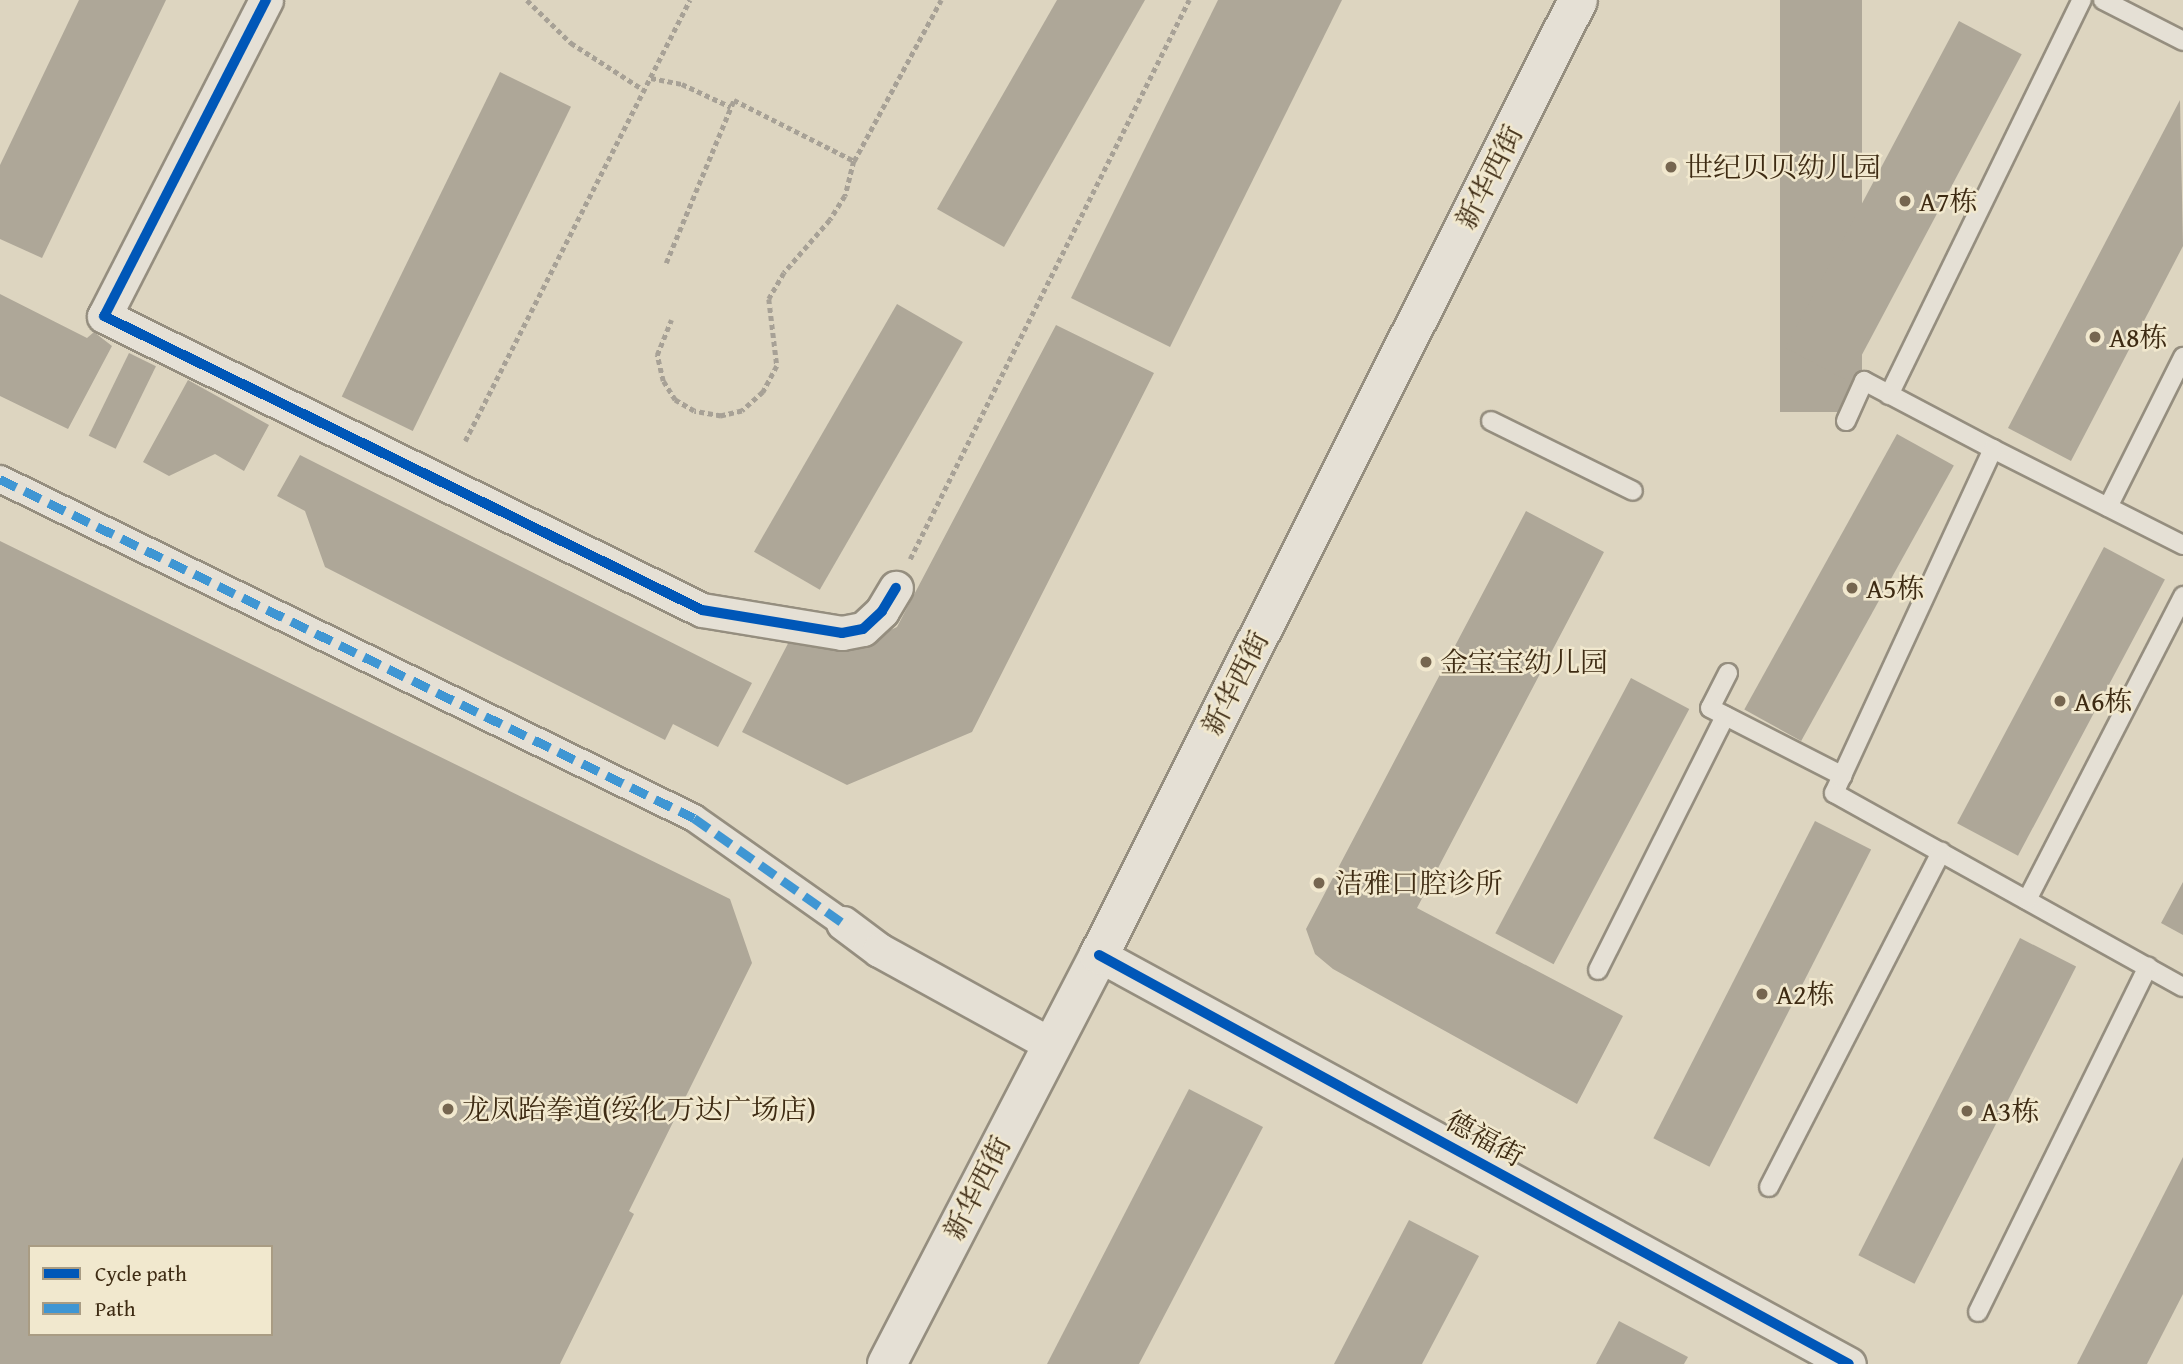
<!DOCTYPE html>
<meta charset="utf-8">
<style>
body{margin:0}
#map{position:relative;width:2183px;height:1364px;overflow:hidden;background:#ddd5c0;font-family:"Gentium Book Plus","Noto Serif SC",serif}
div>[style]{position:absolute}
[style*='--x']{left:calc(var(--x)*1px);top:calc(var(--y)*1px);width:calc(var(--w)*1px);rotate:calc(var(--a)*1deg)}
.building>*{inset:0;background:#aea798;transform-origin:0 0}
.path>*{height:4.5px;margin-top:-2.25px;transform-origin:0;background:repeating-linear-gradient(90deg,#a7a196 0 5px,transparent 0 8.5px)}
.roads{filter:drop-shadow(2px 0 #958e7f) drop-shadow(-2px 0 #958e7f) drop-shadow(0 2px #958e7f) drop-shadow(0 -2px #958e7f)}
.service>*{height:18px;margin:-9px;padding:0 9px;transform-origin:9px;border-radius:9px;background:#e5e0d5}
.pedestrian>*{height:26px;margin:-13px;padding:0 13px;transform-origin:13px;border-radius:13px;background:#e5e0d5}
.minor>*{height:33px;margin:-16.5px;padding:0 16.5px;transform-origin:16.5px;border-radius:16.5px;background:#e5e0d5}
.secondary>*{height:38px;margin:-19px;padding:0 19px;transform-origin:19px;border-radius:19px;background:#e5e0d5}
.quiet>*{height:9px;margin-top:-4.5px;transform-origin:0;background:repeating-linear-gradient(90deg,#3f96d3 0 18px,transparent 0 27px)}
.cycleway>*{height:10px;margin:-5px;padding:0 5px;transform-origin:5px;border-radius:5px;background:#0057b8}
.dots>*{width:19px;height:19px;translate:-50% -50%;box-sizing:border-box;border:4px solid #f1e8ce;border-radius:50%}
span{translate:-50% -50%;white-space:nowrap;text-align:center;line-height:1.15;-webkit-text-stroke:5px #f1e8ce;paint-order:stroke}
.poi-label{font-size:28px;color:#3e2b13}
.left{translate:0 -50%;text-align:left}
.street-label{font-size:28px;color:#3e2b13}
.legend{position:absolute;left:28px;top:1245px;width:245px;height:91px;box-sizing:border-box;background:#f1e8ce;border:2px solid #a99c83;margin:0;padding:9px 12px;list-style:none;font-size:21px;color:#3e2b13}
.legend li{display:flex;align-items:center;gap:14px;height:35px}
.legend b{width:35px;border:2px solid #a99c83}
</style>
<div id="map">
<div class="building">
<i style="clip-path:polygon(79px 0,166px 0,42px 258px,0 239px,0 165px)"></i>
<i style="clip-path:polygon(1057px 0,1145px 0,1004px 247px,937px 209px)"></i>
<i style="clip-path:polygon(1218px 0,1342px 0,1170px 347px,1071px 298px)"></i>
<i style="left:1780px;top:0;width:82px;height:412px"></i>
<i style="left:1959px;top:21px;width:71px;height:370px;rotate:28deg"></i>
<i style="left:500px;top:72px;width:79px;height:361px;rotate:26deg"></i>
<i style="clip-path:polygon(2180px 100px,2183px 246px,2071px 461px,2008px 428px)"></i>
<i style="clip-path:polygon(0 294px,87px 338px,94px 332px,112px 346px,68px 429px,0 396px)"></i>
<i style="left:897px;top:304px;width:76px;height:286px;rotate:30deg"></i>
<i style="clip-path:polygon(1056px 325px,1154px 373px,972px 732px,847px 785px,742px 732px,795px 630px,850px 649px,897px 627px)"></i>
<i style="left:129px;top:353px;width:30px;height:92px;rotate:26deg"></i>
<i style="clip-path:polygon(188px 380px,269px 425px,244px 471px,215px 454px,169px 476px,143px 462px)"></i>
<i style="left:1897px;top:434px;width:65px;height:315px;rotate:29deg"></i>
<i style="clip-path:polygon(300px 455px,752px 683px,718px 747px,673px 724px,665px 740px,325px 567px,305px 511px,277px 496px)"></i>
<i style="clip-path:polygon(1526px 511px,1604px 552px,1417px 908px,1623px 1016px,1577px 1104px,1333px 969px,1315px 954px,1306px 929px)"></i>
<i style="clip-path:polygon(evenodd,0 541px,730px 899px,752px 963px,629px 1211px,634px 1214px,560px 1364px,0 1364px,0 541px,30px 1247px,271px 1247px,271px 1334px,30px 1334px,30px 1247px)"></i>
<i style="left:2104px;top:547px;width:69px;height:313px;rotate:28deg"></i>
<i style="left:1631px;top:678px;width:66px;height:289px;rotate:28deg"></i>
<i style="left:1815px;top:821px;width:63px;height:356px;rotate:27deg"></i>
<i style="clip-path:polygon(2183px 882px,2183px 935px,2161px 923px)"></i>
<i style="left:2020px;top:938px;width:63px;height:356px;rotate:27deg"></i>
<i style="clip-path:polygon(1189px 1089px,1263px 1127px,1139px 1364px,1047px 1364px)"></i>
<i style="clip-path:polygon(2183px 1157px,2183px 1294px,2147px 1364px,2077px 1364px)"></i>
<i style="clip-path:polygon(1409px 1220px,1479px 1256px,1422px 1364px,1334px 1364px)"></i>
<i style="clip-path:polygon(1619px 1321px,1688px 1357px,1684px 1364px,1596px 1364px)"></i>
</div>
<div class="path">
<i style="--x:527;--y:0;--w:62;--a:44.3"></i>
<i style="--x:571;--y:43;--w:87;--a:32.8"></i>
<i style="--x:651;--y:78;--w:32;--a:11"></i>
<i style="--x:682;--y:84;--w:54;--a:25.1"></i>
<i style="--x:854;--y:161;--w:183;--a:-61.6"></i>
<i style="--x:666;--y:263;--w:177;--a:-67.4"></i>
<i style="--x:734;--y:100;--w:135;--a:26.9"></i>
<i style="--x:854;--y:161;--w:36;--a:104"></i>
<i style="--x:845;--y:196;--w:28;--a:122"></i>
<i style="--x:830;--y:220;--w:70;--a:131"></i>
<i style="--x:784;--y:273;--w:30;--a:120"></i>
<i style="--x:769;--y:299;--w:67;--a:83.2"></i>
<i style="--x:777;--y:366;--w:30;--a:118"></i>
<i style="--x:763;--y:392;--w:28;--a:138"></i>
<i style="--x:742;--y:411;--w:22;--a:167"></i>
<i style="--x:721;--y:416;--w:27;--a:-170"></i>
<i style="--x:694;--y:411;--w:22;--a:-150"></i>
<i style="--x:675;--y:400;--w:22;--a:-122"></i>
<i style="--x:663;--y:381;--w:27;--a:-103"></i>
<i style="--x:657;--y:355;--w:38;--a:-68"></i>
<i style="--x:465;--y:441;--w:495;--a:-63"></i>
<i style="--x:910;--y:559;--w:625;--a:-63.48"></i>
</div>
<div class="roads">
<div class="service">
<i style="--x:2103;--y:0;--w:90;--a:27.1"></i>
<i style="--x:1889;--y:395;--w:440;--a:-64"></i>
<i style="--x:1491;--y:421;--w:158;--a:26.2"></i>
<i style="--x:1846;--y:421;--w:44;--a:-65.8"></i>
<i style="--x:1864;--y:381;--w:146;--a:27.8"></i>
<i style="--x:2108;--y:507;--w:168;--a:-63.4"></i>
<i style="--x:2183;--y:545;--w:213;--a:-153.2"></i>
<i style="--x:1993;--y:449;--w:379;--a:114.8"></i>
<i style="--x:1834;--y:793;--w:399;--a:29.1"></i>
<i style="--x:1728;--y:673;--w:39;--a:117"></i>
<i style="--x:1710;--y:708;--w:149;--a:27.1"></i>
<i style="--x:2027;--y:900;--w:342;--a:-62.8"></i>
<i style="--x:1598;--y:970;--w:284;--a:-63.4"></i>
<i style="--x:1769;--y:1187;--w:377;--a:-62.8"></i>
<i style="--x:1978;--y:1312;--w:385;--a:-63.8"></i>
</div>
<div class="pedestrian">
<i style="--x:0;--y:479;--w:772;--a:26.03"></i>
<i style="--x:694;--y:818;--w:182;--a:35.2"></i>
</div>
<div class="minor">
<i style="--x:266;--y:0;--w:355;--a:117.1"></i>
<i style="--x:104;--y:316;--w:666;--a:26.18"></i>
<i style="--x:702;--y:610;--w:142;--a:9.3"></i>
<i style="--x:842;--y:633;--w:21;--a:-11"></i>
<i style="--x:863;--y:629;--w:26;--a:-43"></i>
<i style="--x:882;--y:611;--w:27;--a:-59"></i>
<i style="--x:843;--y:923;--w:45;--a:36.9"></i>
<i style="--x:879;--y:950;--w:197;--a:28.8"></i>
<i style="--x:1099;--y:955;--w:854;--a:28.61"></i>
</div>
<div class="secondary">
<i style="--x:887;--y:1364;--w:461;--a:-62.6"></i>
<i style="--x:1099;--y:955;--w:1068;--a:-63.36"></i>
</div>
</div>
<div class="quiet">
<i style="--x:0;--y:479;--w:772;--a:26.03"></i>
<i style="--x:694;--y:818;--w:182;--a:35.2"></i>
</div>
<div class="cycleway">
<i style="--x:266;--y:0;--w:355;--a:117.1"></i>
<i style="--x:104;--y:316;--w:666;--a:26.18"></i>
<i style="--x:702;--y:610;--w:142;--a:9.3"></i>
<i style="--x:842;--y:633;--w:21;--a:-11"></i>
<i style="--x:863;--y:629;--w:26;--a:-43"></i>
<i style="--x:882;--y:611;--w:27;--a:-59"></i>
<i style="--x:1099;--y:955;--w:854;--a:28.61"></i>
</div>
<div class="dots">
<i style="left:1671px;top:167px;background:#766650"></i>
<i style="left:1905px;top:201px;background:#766650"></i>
<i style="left:2095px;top:337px;background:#766650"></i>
<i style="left:1852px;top:588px;background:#766650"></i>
<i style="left:1426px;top:662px;background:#766650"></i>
<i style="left:2060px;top:701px;background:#766650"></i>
<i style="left:1319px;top:883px;background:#766650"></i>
<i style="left:1762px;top:994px;background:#766650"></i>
<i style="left:448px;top:1109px;background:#766650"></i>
<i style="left:1967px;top:1111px;background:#766650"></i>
</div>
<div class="poi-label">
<span class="left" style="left:1685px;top:167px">世纪贝贝幼儿园</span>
<span class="left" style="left:1919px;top:201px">A7栋</span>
<span class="left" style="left:2109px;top:337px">A8栋</span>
<span class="left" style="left:1866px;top:588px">A5栋</span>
<span class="left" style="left:1440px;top:662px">金宝宝幼儿园</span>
<span class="left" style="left:2074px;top:701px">A6栋</span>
<span class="left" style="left:1335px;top:883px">洁雅口腔诊所</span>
<span class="left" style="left:1776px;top:994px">A2栋</span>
<span class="left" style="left:462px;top:1109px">龙凤跆拳道(绥化万达广场店)</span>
<span class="left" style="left:1981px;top:1111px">A3栋</span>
</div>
<div class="street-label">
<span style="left:1489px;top:177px;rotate:-63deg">新华西街</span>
<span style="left:1235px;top:683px;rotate:-63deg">新华西街</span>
<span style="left:1485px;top:1138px;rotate:29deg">德福街</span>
<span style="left:977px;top:1188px;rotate:-63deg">新华西街</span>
</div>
<ul class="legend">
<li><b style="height:9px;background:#0057b8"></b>Cycle path</li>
<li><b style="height:9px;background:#3f96d3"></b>Path</li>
</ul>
</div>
